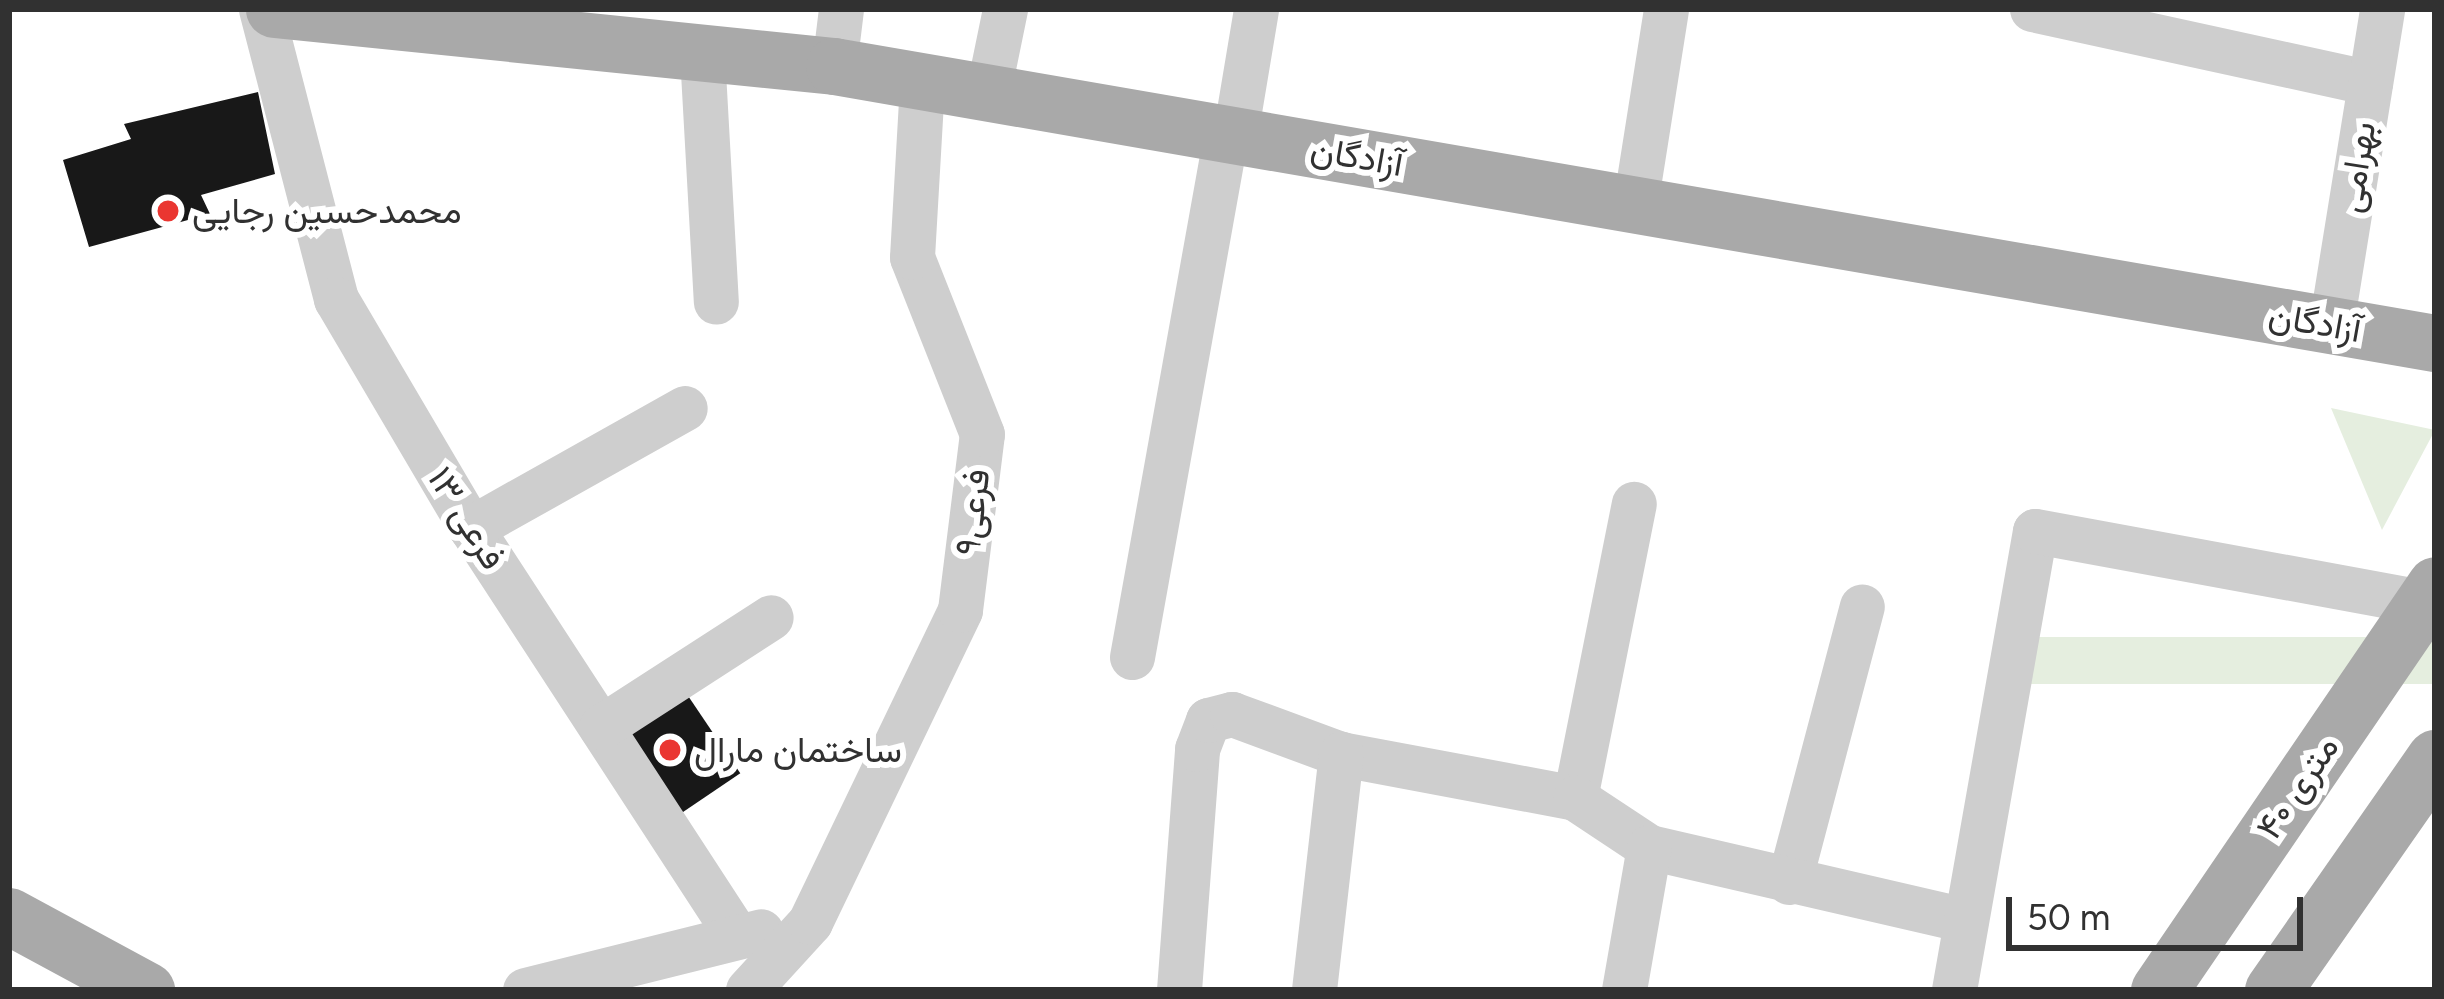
<!DOCTYPE html>
<meta charset="utf-8">
<style>
body{margin:0}
#map{position:relative;width:2444px;height:999px;overflow:hidden;background:#fff;font-family:Figtree,Vazirmatn,sans-serif}
div>[style]{position:absolute}
[style*='--x']{left:calc(var(--x)*1px);top:calc(var(--y)*1px);width:calc(var(--w)*1px);rotate:calc(var(--a)*1deg)}
.green>*{inset:0;background:#e5eedf;transform-origin:0 0}
.building>*{inset:0;background:#181818;transform-origin:0 0}
.minor>*{height:45px;margin:-22.5px;padding:0 22.5px;transform-origin:22.5px;border-radius:22.5px;background:#cecece}
.major>*{height:57px;margin:-28.5px;padding:0 28.5px;transform-origin:28.5px;border-radius:28.5px;background:#a9a9a9}
.dots>*{width:33px;height:33px;translate:-50% -50%;box-sizing:border-box;border:6px solid #fff;border-radius:50%}
span{translate:-50% -50%;white-space:nowrap;text-align:center;line-height:1.15;-webkit-text-stroke:12px #fff;paint-order:stroke}
.street-label{font-size:36px;color:#313131}
.poi-label{font-size:36px;color:#313131}
.left{translate:0 -50%;text-align:left}
.frame{position:absolute;inset:0;border:12px solid #313131;pointer-events:none}
.scale{position:absolute;left:2006px;top:897px;width:297px;height:54px;box-sizing:border-box;border:6px solid #313131;border-top:0;padding-left:15px;font-size:36px;line-height:42px;white-space:nowrap;color:#313131;-webkit-text-stroke:9px #fff;paint-order:stroke}
</style>
<div id="map">
<div class="green">
<i style="clip-path:polygon(2331px 408px,2435px 430px,2382px 530px)"></i>
<i style="left:2435px;top:637px;width:47px;height:431px;rotate:90deg"></i>
</div>
<div class="building">
<i style="clip-path:polygon(258px 92px,275px 174px,201px 195px,210px 214px,89px 247px,63px 160px,131px 139px,124px 124px)"></i>
<i style="left:676px;top:678px;width:115px;height:90px;rotate:56deg"></i>
</div>
<div class="minor">
<i style="--x:261;--y:9;--w:300;--a:75.5"></i>
<i style="--x:336;--y:299;--w:266;--a:59.5"></i>
<i style="--x:471;--y:528;--w:487;--a:56.9"></i>
<i style="--x:2032;--y:9;--w:346;--a:12.3"></i>
<i style="--x:702;--y:54;--w:248;--a:86.8"></i>
<i style="--x:834;--y:66;--w:57;--a:-83"></i>
<i style="--x:988;--y:92;--w:85;--a:-78.4"></i>
<i style="--x:1235;--y:135;--w:128;--a:-80.5"></i>
<i style="--x:1635;--y:205;--w:198;--a:-81"></i>
<i style="--x:2331;--y:325;--w:320;--a:-80.8"></i>
<i style="--x:471;--y:528;--w:245;--a:-29.3"></i>
<i style="--x:1132;--y:657;--w:531;--a:-79.81"></i>
<i style="--x:601;--y:727;--w:202;--a:-32.9"></i>
<i style="--x:1575;--y:798;--w:300;--a:-78.7"></i>
<i style="--x:1789;--y:882;--w:285;--a:-75.2"></i>
<i style="--x:525;--y:990;--w:243;--a:-14"></i>
<i style="--x:748;--y:990;--w:92;--a:-47.6"></i>
<i style="--x:810;--y:922;--w:346;--a:-64.3"></i>
<i style="--x:960;--y:610;--w:177;--a:-82.9"></i>
<i style="--x:982;--y:434;--w:190;--a:-111.6"></i>
<i style="--x:912;--y:257;--w:176;--a:-86.7"></i>
<i style="--x:1179;--y:990;--w:242;--a:-85.7"></i>
<i style="--x:1197;--y:749;--w:31;--a:-69"></i>
<i style="--x:1208;--y:720;--w:25;--a:-14"></i>
<i style="--x:1232;--y:714;--w:116;--a:20.2"></i>
<i style="--x:1341;--y:754;--w:238;--a:10.6"></i>
<i style="--x:1575;--y:798;--w:89;--a:33.5"></i>
<i style="--x:1649;--y:847;--w:325;--a:13"></i>
<i style="--x:1314;--y:990;--w:238;--a:-83.5"></i>
<i style="--x:1624;--y:990;--w:145;--a:-80.1"></i>
<i style="--x:1954;--y:990;--w:466;--a:-80"></i>
<i style="--x:2035;--y:531;--w:394;--a:10.4"></i>
</div>
<div class="major">
<i style="--x:274;--y:9;--w:563;--a:5.81"></i>
<i style="--x:834;--y:66;--w:1625;--a:9.82"></i>
<i style="--x:9;--y:916;--w:156;--a:28.4"></i>
<i style="--x:2159;--y:990;--w:490;--a:-55.7"></i>
<i style="--x:2273;--y:990;--w:283;--a:-55.1"></i>
</div>
<div class="dots">
<i style="left:168px;top:211px;background:#ea3631"></i>
<i style="left:670px;top:750px;background:#ea3631"></i>
</div>
<div class="street-label">
<span style="left:1357px;top:156px;rotate:10deg">آزادگان</span>
<span style="left:2356px;top:167px;rotate:-81deg">بهرامی</span>
<span style="left:2315px;top:322px;rotate:10deg">آزادگان</span>
<span style="left:972px;top:512px;rotate:-83deg">فرعی۹</span>
<span style="left:467px;top:518px;rotate:58deg">فرعی ۱۳</span>
<span style="left:2297px;top:787px;rotate:-56deg">۴۰ متری</span>
</div>
<div class="poi-label">
<span class="left" style="left:192px;top:211px">محمدحسین رجایی</span>
<span class="left" style="left:694px;top:750px">ساختمان مارال</span>
</div>
<div class="frame"></div>
<div class="scale">50 m</div>
</div>
